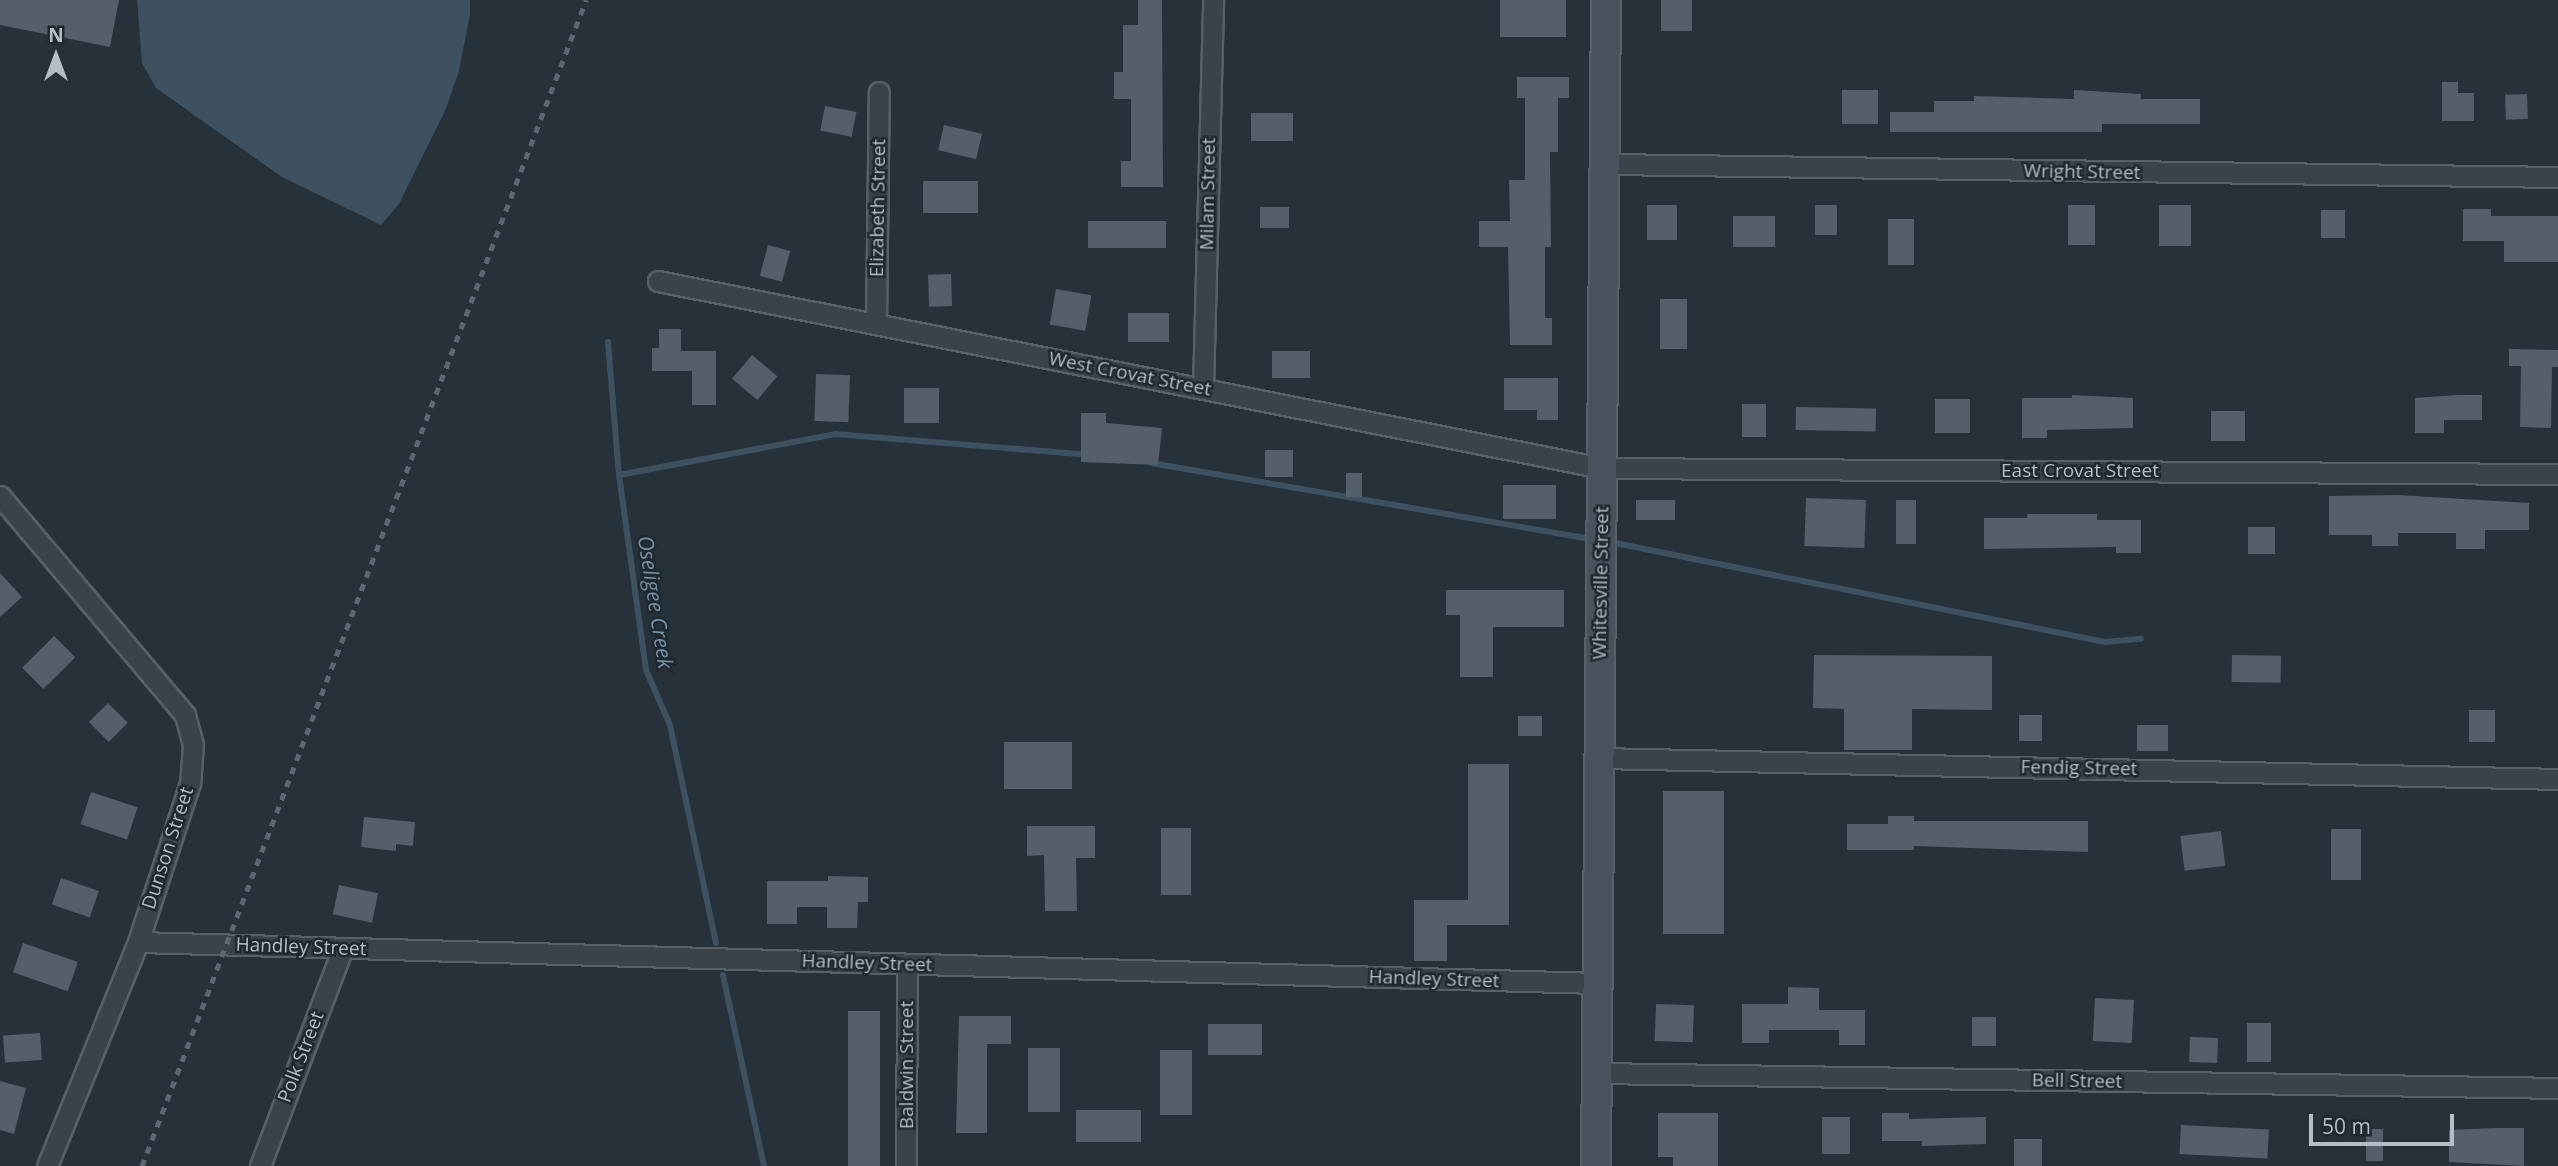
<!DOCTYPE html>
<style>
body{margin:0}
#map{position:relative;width:2558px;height:1166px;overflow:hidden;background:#26313a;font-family:"Open Sans",sans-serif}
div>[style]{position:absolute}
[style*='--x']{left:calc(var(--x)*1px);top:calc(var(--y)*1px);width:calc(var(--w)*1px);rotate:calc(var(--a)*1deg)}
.water>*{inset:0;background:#3d5160}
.stream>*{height:6px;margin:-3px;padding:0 3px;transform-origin:3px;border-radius:3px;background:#3d5160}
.building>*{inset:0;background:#545f6a;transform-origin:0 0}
.roads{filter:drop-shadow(2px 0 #586068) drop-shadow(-2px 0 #586068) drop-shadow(0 2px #586068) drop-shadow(0 -2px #586068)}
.minor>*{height:19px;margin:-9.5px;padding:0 9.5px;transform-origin:9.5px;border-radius:9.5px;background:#3a424a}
.secondary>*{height:28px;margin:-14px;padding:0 14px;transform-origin:14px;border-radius:14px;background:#48525d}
.rail>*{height:5px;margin-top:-2.5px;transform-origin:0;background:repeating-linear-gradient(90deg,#5c6771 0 7px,transparent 0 14px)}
span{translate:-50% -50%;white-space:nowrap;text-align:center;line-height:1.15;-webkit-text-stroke:5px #1f272f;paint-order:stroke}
.street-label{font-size:19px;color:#b5bdc6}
.water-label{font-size:21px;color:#7992a5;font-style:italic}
.north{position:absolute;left:21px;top:21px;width:70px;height:70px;-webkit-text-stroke:5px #1f272f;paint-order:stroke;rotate:0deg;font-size:19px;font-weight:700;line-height:28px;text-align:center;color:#b5bdc6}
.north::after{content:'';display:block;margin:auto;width:24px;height:32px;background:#b5bdc6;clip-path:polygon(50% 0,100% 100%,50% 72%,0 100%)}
.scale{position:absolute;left:2309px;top:1114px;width:145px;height:32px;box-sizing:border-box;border:4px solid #b5bdc6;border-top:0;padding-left:9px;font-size:21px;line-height:24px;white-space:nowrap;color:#b5bdc6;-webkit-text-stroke:5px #1f272f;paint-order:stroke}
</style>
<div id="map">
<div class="water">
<i style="clip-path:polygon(137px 0,470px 0,470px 14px,459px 71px,445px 111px,399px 204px,381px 225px,282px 177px,156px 88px,142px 63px)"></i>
</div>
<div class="stream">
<i style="--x:608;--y:342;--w:133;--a:85.3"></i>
<i style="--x:619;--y:475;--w:197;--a:82.1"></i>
<i style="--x:646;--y:670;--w:60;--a:66.4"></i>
<i style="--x:670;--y:725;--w:223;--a:78.1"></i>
<i style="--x:1151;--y:463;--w:452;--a:9.8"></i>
<i style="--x:619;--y:475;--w:220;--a:-10.7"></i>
<i style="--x:835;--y:434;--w:254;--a:4.7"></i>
<i style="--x:1610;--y:542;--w:505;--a:11.42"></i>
<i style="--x:2105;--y:642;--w:36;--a:-5"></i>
<i style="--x:723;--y:975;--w:195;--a:77.9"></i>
</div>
<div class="building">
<i style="clip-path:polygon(0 0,119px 0,110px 47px,0 25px)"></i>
<i style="clip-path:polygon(1138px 0,1162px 0,1163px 187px,1121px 187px,1121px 161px,1131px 161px,1131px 99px,1114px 99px,1114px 72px,1123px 72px,1123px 25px,1138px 25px)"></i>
<i style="left:1500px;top:0;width:66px;height:37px"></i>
<i style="left:1661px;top:0;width:31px;height:31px"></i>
<i style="clip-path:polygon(1517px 77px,1569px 77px,1569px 98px,1558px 98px,1558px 152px,1550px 152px,1551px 247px,1545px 247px,1545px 318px,1552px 318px,1552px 345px,1510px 345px,1508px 247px,1479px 247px,1479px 221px,1510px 221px,1509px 180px,1525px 180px,1525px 98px,1517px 98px)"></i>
<i style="clip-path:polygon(2442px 82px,2458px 82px,2458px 93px,2474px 93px,2474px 121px,2442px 121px)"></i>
<i style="left:1842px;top:90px;width:36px;height:34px"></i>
<i style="clip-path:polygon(2074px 90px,2141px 94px,2141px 99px,2200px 99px,2200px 124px,2102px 124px,2102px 132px,1890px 132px,1890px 112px,1934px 112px,1934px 101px,1974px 101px,1974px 96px,2074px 99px)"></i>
<i style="left:2527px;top:94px;width:25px;height:22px;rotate:88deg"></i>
<i style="left:825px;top:106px;width:32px;height:25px;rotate:11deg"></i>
<i style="left:1251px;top:113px;width:42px;height:28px"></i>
<i style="left:944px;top:125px;width:39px;height:26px;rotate:13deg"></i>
<i style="left:923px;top:181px;width:55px;height:32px"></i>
<i style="left:1647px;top:205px;width:30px;height:35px"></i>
<i style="left:1815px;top:205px;width:22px;height:30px"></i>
<i style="left:2068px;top:205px;width:27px;height:40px"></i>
<i style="left:2159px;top:205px;width:32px;height:41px"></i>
<i style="left:1260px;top:207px;width:29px;height:21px"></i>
<i style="clip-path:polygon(2463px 209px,2491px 209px,2491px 216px,2558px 216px,2558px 262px,2504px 262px,2504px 241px,2463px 241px)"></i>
<i style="left:2321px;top:210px;width:24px;height:28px"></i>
<i style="left:1733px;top:216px;width:42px;height:31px"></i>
<i style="left:1888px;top:219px;width:26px;height:46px"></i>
<i style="left:1088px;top:221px;width:78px;height:27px"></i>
<i style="left:768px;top:245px;width:23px;height:32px;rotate:15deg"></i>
<i style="left:951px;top:274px;width:32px;height:23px;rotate:88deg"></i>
<i style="left:1056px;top:289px;width:36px;height:36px;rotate:10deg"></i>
<i style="left:1660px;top:299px;width:27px;height:50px"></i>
<i style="left:1128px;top:313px;width:41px;height:29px"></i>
<i style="clip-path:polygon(659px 329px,681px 329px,681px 351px,716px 351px,716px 405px,692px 405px,692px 371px,652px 371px,652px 348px,659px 348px)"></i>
<i style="clip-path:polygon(2509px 349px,2558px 350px,2558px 367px,2552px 367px,2551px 428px,2520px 427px,2521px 366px,2509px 366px)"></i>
<i style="left:1272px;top:351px;width:38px;height:27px"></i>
<i style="left:752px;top:355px;width:33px;height:31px;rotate:40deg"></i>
<i style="left:816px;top:374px;width:34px;height:47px;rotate:2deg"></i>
<i style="clip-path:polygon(1504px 378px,1558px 378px,1558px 420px,1537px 420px,1537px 410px,1504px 410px)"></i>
<i style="left:904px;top:388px;width:35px;height:35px"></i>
<i style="clip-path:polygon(2072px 395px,2133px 398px,2133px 428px,2047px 430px,2047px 438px,2022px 438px,2022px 398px,2072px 398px)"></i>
<i style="clip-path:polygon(2457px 395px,2482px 395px,2482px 420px,2444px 420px,2444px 433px,2415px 433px,2415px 398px)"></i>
<i style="left:1935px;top:399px;width:35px;height:34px"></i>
<i style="left:1742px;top:404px;width:24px;height:33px"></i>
<i style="left:1796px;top:407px;width:80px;height:23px;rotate:1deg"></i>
<i style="left:2211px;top:411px;width:34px;height:30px"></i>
<i style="clip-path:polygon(1081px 413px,1106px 413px,1106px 423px,1162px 428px,1158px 465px,1081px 462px)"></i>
<i style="left:1265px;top:450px;width:28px;height:27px"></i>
<i style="left:1346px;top:473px;width:16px;height:24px"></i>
<i style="left:1503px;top:485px;width:53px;height:34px"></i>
<i style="clip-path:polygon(2398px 495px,2529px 503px,2529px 530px,2485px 530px,2485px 549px,2456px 549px,2456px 533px,2398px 533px,2398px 546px,2372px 546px,2372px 535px,2329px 535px,2329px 496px)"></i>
<i style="left:1806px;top:498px;width:60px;height:48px;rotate:2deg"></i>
<i style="left:1636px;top:500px;width:39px;height:20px"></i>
<i style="left:1896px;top:500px;width:20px;height:44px"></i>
<i style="clip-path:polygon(2027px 514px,2097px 514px,2097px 520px,2141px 520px,2141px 553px,2116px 553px,2116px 547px,1984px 549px,1984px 518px,2027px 518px)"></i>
<i style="left:2248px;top:527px;width:27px;height:27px"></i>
<i style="clip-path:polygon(0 573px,22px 597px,0 617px)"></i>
<i style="clip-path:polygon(1446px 590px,1564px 590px,1564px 627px,1493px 627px,1493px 677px,1460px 677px,1460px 615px,1446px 615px)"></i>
<i style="left:54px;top:636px;width:30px;height:45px;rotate:45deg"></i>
<i style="clip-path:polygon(1814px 655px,1992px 656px,1992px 710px,1912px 709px,1912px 750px,1844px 750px,1844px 709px,1813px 708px)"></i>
<i style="left:2232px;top:655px;width:49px;height:27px;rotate:1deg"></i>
<i style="left:108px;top:703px;width:28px;height:27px;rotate:45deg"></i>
<i style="left:2469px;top:710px;width:26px;height:32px"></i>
<i style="left:2019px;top:715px;width:23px;height:26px"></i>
<i style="left:1518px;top:716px;width:24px;height:20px"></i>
<i style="left:2137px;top:725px;width:31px;height:26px"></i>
<i style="left:1004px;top:742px;width:68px;height:47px"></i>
<i style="clip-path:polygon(1468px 764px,1509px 764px,1509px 925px,1447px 925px,1447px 961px,1414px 961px,1414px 900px,1468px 900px)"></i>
<i style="left:1663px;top:791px;width:61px;height:143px"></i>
<i style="left:91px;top:792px;width:49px;height:34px;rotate:18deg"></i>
<i style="clip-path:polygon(1888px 816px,1914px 816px,1914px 821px,2088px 821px,2088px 852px,1914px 846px,1914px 850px,1847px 850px,1847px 824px,1888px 824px)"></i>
<i style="clip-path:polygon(364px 817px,415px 822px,413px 846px,396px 844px,396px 851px,361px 847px)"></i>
<i style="clip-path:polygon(1027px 826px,1095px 826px,1095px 858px,1076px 858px,1077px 911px,1045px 911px,1044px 855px,1027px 856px)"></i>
<i style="left:1161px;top:828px;width:30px;height:67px"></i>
<i style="left:2331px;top:829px;width:30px;height:51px"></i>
<i style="left:2221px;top:831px;width:35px;height:41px;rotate:83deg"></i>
<i style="clip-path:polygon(828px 876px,868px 877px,868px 902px,858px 902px,857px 928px,827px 928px,827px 907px,797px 907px,797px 924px,767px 924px,767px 881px,828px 881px)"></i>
<i style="left:61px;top:878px;width:40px;height:28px;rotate:19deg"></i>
<i style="left:339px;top:885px;width:40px;height:30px;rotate:12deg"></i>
<i style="left:23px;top:943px;width:58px;height:31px;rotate:19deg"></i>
<i style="clip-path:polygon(1788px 987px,1819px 988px,1819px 1010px,1865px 1010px,1865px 1045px,1839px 1045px,1839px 1030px,1769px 1030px,1769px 1043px,1742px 1043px,1742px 1004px,1788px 1004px)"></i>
<i style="left:2095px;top:998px;width:39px;height:43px;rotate:3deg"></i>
<i style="left:1656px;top:1004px;width:38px;height:37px;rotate:2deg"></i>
<i style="left:848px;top:1011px;width:32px;height:155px"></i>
<i style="clip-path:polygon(959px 1016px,1011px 1016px,1011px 1044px,987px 1044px,987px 1133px,956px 1133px)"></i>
<i style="left:1972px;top:1017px;width:24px;height:29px"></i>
<i style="left:2247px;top:1023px;width:24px;height:39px"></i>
<i style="left:1208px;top:1024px;width:54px;height:31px"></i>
<i style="left:40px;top:1033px;width:27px;height:37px;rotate:86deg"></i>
<i style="left:2190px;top:1037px;width:28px;height:25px;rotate:2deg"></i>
<i style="left:1028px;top:1048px;width:32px;height:64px"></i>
<i style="left:1160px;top:1050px;width:32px;height:65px"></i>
<i style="clip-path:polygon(0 1081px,26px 1088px,14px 1134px,0 1130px)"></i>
<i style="left:1076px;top:1110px;width:65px;height:32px"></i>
<i style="clip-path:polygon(1658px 1113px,1718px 1113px,1718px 1166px,1673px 1166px,1673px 1157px,1658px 1157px)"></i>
<i style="clip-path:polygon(1882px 1113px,1909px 1113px,1909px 1119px,1986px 1117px,1986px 1144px,1922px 1146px,1922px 1141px,1882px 1141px)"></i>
<i style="left:1822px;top:1117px;width:28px;height:37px"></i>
<i style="left:2181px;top:1125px;width:88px;height:29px;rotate:3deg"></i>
<i style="clip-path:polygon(2495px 1128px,2524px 1128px,2524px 1166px,2449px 1162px,2449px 1130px)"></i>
<i style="left:2366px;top:1129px;width:17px;height:32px"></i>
<i style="left:2014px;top:1139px;width:28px;height:27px"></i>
</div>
<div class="roads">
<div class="minor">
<i style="--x:1606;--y:164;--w:952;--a:0.78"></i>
<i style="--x:658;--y:281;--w:962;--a:11.2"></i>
<i style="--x:1602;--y:468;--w:956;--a:0.36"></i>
<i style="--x:876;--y:324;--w:232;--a:-89.3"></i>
<i style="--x:1203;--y:388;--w:388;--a:-88.5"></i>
<i style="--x:0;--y:496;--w:287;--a:49.8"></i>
<i style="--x:185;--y:715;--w:30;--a:75"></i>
<i style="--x:193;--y:744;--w:39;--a:94"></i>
<i style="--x:190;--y:783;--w:167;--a:108.1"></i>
<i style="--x:138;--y:942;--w:242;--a:112.1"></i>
<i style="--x:1599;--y:758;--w:959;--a:1.25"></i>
<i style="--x:138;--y:942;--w:1460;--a:1.61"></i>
<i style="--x:1597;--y:1073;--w:961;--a:0.89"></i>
<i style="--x:260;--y:1166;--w:233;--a:-69.2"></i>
<i style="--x:906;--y:1166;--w:202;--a:-89.7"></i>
</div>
<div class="secondary">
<i style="--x:1596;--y:1166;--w:1166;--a:-89.51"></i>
</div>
</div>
<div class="rail">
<i style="--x:142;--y:1166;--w:1248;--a:-69.15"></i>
</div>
<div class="street-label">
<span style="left:2082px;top:172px;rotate:1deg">Wright Street</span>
<span style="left:1208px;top:194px;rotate:-89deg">Milam Street</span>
<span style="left:878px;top:208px;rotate:-89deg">Elizabeth Street</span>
<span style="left:1130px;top:374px;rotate:11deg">West Crovat Street</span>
<span style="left:2080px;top:471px">East Crovat Street</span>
<span style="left:1601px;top:583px;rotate:-89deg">Whitesville Street</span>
<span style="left:2079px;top:768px;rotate:1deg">Fendig Street</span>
<span style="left:168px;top:848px;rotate:-72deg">Dunson Street</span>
<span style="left:301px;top:947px;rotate:2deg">Handley Street</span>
<span style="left:867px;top:963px;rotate:2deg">Handley Street</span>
<span style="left:1434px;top:979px;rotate:2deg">Handley Street</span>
<span style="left:301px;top:1057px;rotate:-69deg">Polk Street</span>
<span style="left:907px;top:1065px;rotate:-90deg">Baldwin Street</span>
<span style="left:2077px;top:1081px;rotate:1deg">Bell Street</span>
</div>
<div class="water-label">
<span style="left:656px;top:602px;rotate:81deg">Oseligee Creek</span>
</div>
<div class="north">N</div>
<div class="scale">50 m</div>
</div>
